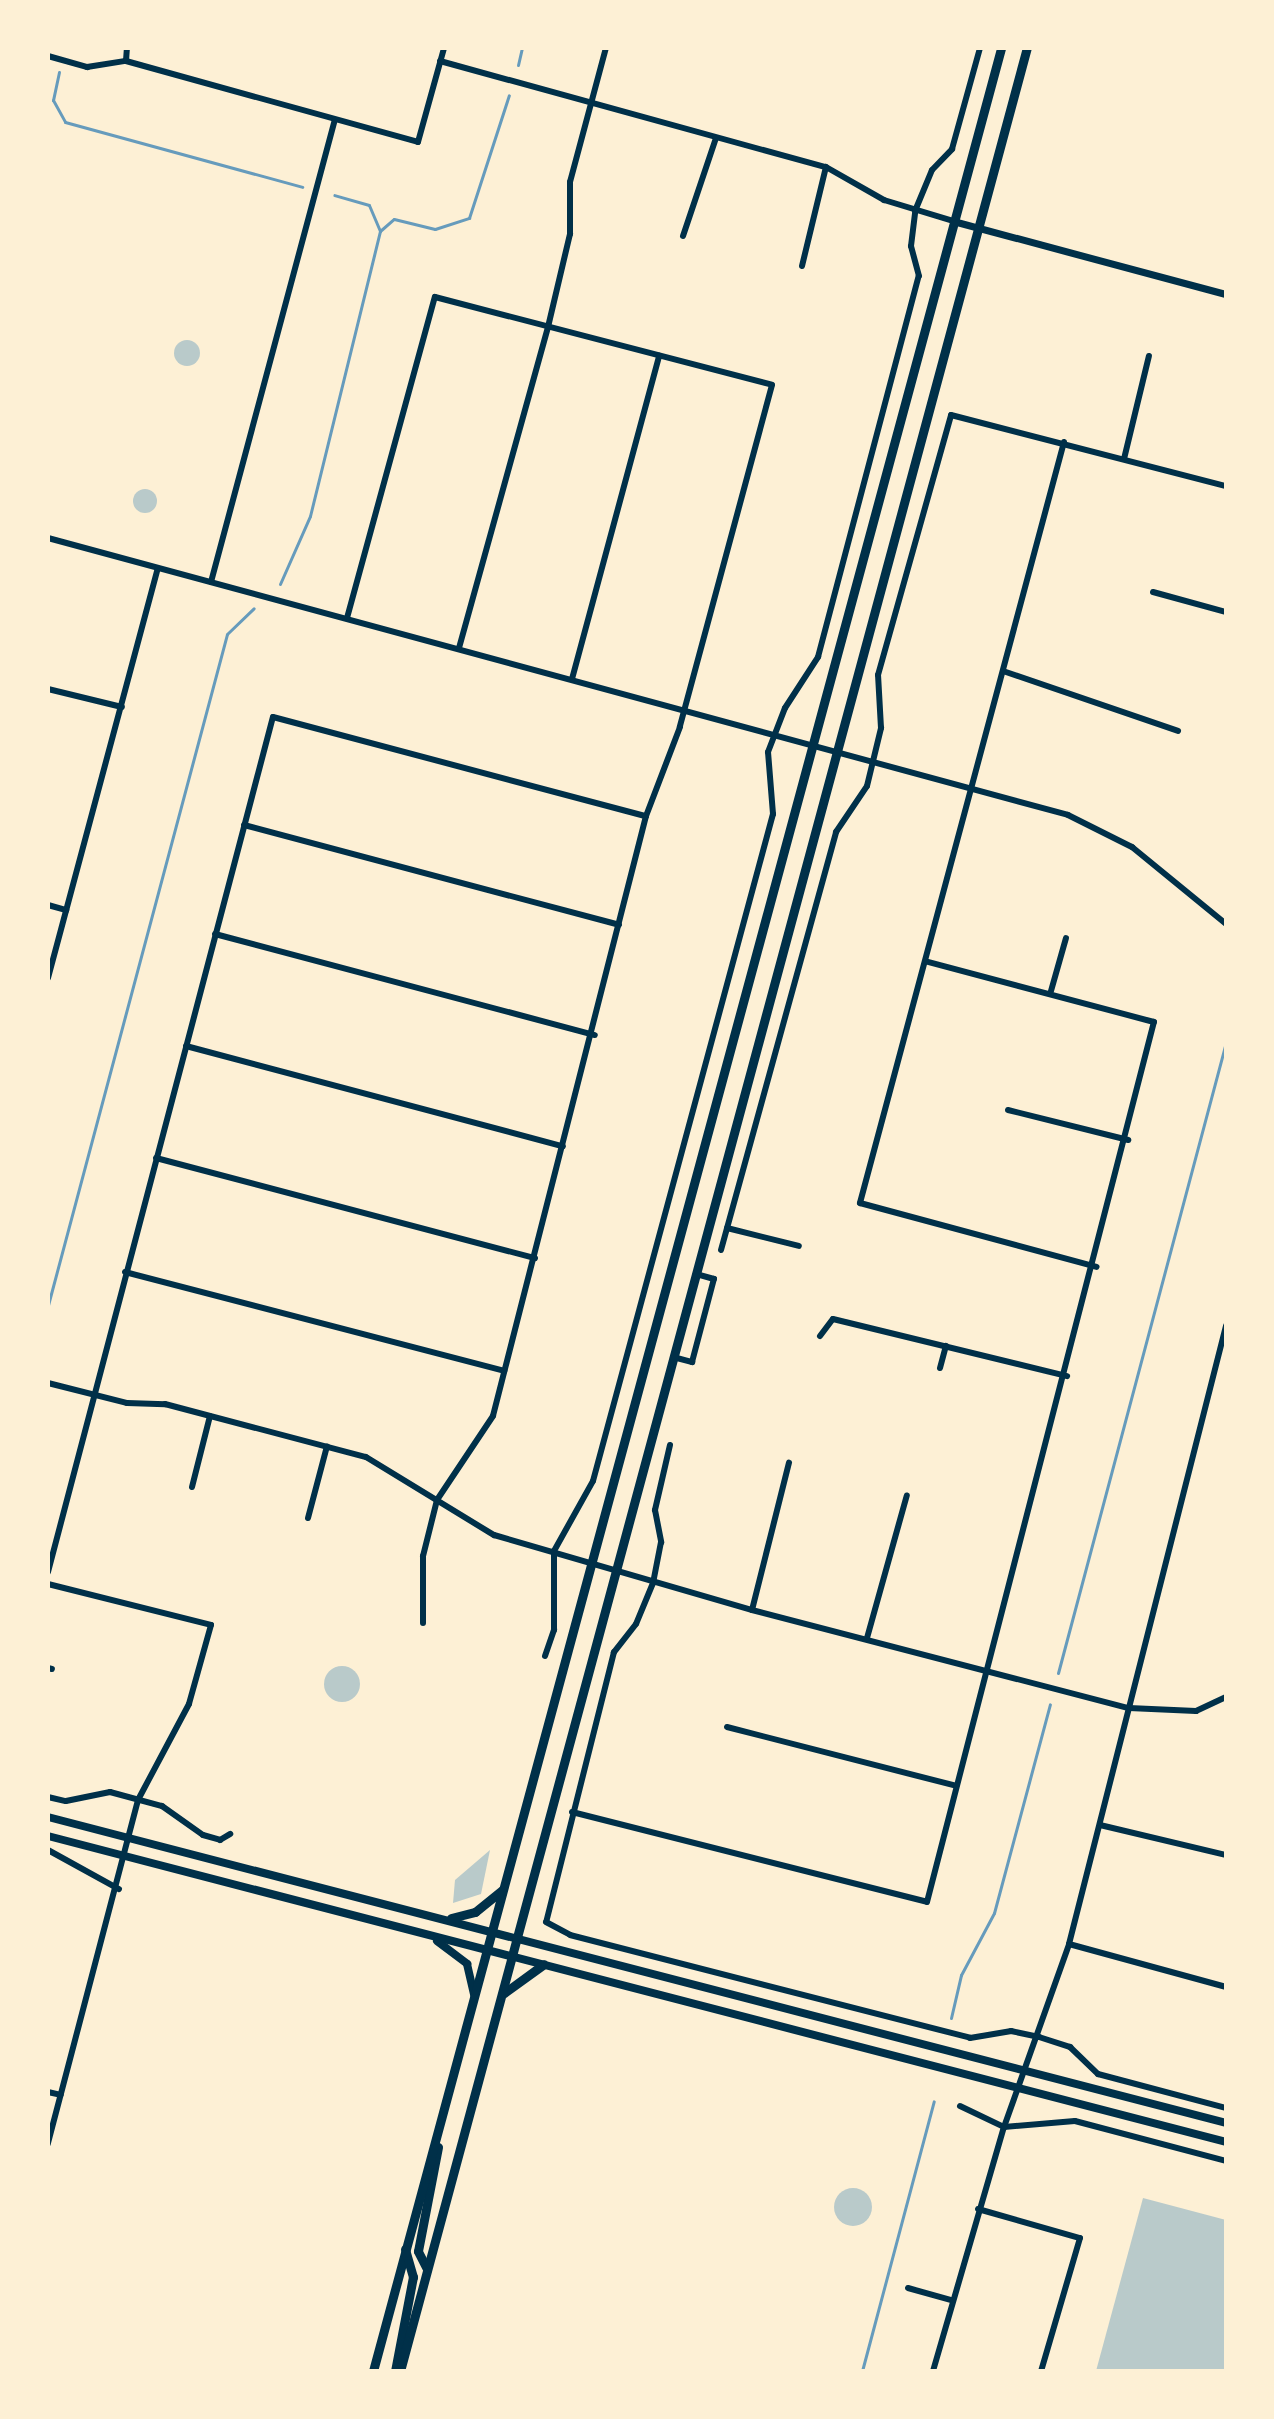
<!DOCTYPE html>
<style>
body{margin:0}
#map{position:relative;width:1274px;height:2419px;overflow:hidden;background:#fdf0d5;font-family:Quicksand,sans-serif}
div>[style]{position:absolute}
[style*='--x']{left:calc(var(--x)*1px);top:calc(var(--y)*1px);width:calc(var(--w)*1px);rotate:calc(var(--a)*1deg)}
.green>*{inset:0;background:#b9caca}
.round{border-radius:50%}
.stream>*{height:3px;margin:-1.5px;padding:0 1.5px;transform-origin:1.5px;border-radius:1.5px;background:#669bbc}
.minor>*{height:6px;margin:-3px;padding:0 3px;transform-origin:3px;border-radius:3px;background:#003049}
.tertiary>*{height:7px;margin:-3.5px;padding:0 3.5px;transform-origin:3.5px;border-radius:3.5px;background:#003049}
.secondary>*{height:8px;margin:-4px;padding:0 4px;transform-origin:4px;border-radius:4px;background:#003049}
.primary>*{height:9px;margin:-4.5px;padding:0 4.5px;transform-origin:4.5px;border-radius:4.5px;background:#003049}
span{translate:-50% -50%;white-space:nowrap;text-align:center;line-height:1.15;-webkit-text-stroke:6px #fdf0d5;paint-order:stroke}
.frame{position:absolute;inset:0;border:50px solid #fdf0d5;pointer-events:none}
</style>
<div id="map">
<div class="green">
<i class="round" style="left:174px;top:340px;width:26px;height:26px"></i>
<i class="round" style="left:133px;top:489px;width:24px;height:24px"></i>
<i class="round" style="left:324px;top:1666px;width:36px;height:36px"></i>
<i style="clip-path:polygon(490px 1850px,481px 1894px,453px 1903px,455px 1880px)"></i>
<i class="round" style="left:834px;top:2188px;width:38px;height:38px"></i>
<i style="clip-path:polygon(1143px 2198px,1226px 2220px,1226px 2371px,1096px 2371px)"></i>
</div>
<div class="stream">
<i style="--x:518;--y:65;--w:17;--a:-77"></i>
<i style="--x:59;--y:72;--w:29;--a:102"></i>
<i style="--x:53;--y:100;--w:25;--a:61"></i>
<i style="--x:65;--y:122;--w:246;--a:15.3"></i>
<i style="--x:380;--y:231;--w:18;--a:-41"></i>
<i style="--x:394;--y:219;--w:42;--a:13.7"></i>
<i style="--x:435;--y:229;--w:36;--a:-18"></i>
<i style="--x:469;--y:218;--w:129;--a:-72"></i>
<i style="--x:280;--y:584;--w:74;--a:-66.2"></i>
<i style="--x:310;--y:516;--w:293;--a:-76.2"></i>
<i style="--x:380;--y:231;--w:28;--a:-113"></i>
<i style="--x:369;--y:205;--w:36;--a:-164"></i>
<i style="--x:48;--y:1305;--w:694;--a:-75.06"></i>
<i style="--x:227;--y:634;--w:37;--a:-44"></i>
<i style="--x:1058;--y:1673;--w:653;--a:-75.09"></i>
<i style="--x:951;--y:2018;--w:44;--a:-76.9"></i>
<i style="--x:961;--y:1975;--w:70;--a:-62"></i>
<i style="--x:994;--y:1913;--w:216;--a:-75"></i>
<i style="--x:862;--y:2371;--w:279;--a:-75.1"></i>
</div>
<div class="minor">
<i style="--x:48;--y:56;--w:41;--a:15.8"></i>
<i style="--x:87;--y:67;--w:39;--a:-9"></i>
<i style="--x:126;--y:61;--w:303;--a:15.5"></i>
<i style="--x:418;--y:142;--w:98;--a:-74.5"></i>
<i style="--x:126;--y:61;--w:13;--a:-86"></i>
<i style="--x:440;--y:61;--w:400;--a:15.4"></i>
<i style="--x:826;--y:167;--w:67;--a:29.6"></i>
<i style="--x:884;--y:200;--w:72;--a:16.9"></i>
<i style="--x:683;--y:236;--w:103;--a:-71.4"></i>
<i style="--x:802;--y:266;--w:102;--a:-76.4"></i>
<i style="--x:1064;--y:442;--w:788;--a:105.01"></i>
<i style="--x:860;--y:1203;--w:245;--a:15.1"></i>
<i style="--x:1124;--y:459;--w:106;--a:-76.4"></i>
<i style="--x:48;--y:538;--w:1057;--a:15.19"></i>
<i style="--x:1068;--y:815;--w:72;--a:26.6"></i>
<i style="--x:1132;--y:847;--w:122;--a:39.3"></i>
<i style="--x:211;--y:582;--w:478;--a:-75"></i>
<i style="--x:1153;--y:592;--w:76;--a:15.3"></i>
<i style="--x:347;--y:618;--w:333;--a:-74.7"></i>
<i style="--x:435;--y:297;--w:348;--a:14.6"></i>
<i style="--x:772;--y:385;--w:354;--a:105.1"></i>
<i style="--x:680;--y:727;--w:95;--a:110.9"></i>
<i style="--x:646;--y:816;--w:619;--a:104.31"></i>
<i style="--x:493;--y:1416;--w:101;--a:123.7"></i>
<i style="--x:437;--y:1500;--w:58;--a:104"></i>
<i style="--x:423;--y:1556;--w:67;--a:90"></i>
<i style="--x:459;--y:648;--w:333;--a:-74.5"></i>
<i style="--x:548;--y:327;--w:96;--a:-76.7"></i>
<i style="--x:570;--y:234;--w:52;--a:-90"></i>
<i style="--x:570;--y:182;--w:139;--a:-75"></i>
<i style="--x:1003;--y:671;--w:185;--a:18.9"></i>
<i style="--x:572;--y:679;--w:335;--a:-74.9"></i>
<i style="--x:48;--y:689;--w:76;--a:13.7"></i>
<i style="--x:244;--y:825;--w:388;--a:14.9"></i>
<i style="--x:48;--y:905;--w:19;--a:16"></i>
<i style="--x:215;--y:934;--w:393;--a:14.9"></i>
<i style="--x:48;--y:978;--w:424;--a:-75"></i>
<i style="--x:1051;--y:991;--w:55;--a:-74.2"></i>
<i style="--x:186;--y:1046;--w:390;--a:14.9"></i>
<i style="--x:1008;--y:1110;--w:124;--a:14"></i>
<i style="--x:156;--y:1158;--w:392;--a:14.8"></i>
<i style="--x:727;--y:1228;--w:74;--a:14"></i>
<i style="--x:721;--y:1250;--w:434;--a:-74.6"></i>
<i style="--x:836;--y:832;--w:55;--a:-56"></i>
<i style="--x:867;--y:786;--w:60;--a:-76.4"></i>
<i style="--x:881;--y:728;--w:53;--a:-93.2"></i>
<i style="--x:878;--y:675;--w:270;--a:-74.3"></i>
<i style="--x:951;--y:415;--w:284;--a:14.5"></i>
<i style="--x:125;--y:1272;--w:392;--a:14.6"></i>
<i style="--x:820;--y:1336;--w:21;--a:-53"></i>
<i style="--x:833;--y:1319;--w:241;--a:13.7"></i>
<i style="--x:673;--y:1357;--w:20;--a:15"></i>
<i style="--x:692;--y:1362;--w:86;--a:-75.2"></i>
<i style="--x:714;--y:1279;--w:19;--a:-164"></i>
<i style="--x:940;--y:1368;--w:23;--a:-75"></i>
<i style="--x:48;--y:1383;--w:81;--a:14.2"></i>
<i style="--x:127;--y:1403;--w:38;--a:2"></i>
<i style="--x:165;--y:1404;--w:208;--a:14.8"></i>
<i style="--x:366;--y:1457;--w:150;--a:31.4"></i>
<i style="--x:494;--y:1535;--w:269;--a:16.2"></i>
<i style="--x:752;--y:1610;--w:390;--a:14.6"></i>
<i style="--x:1129;--y:1708;--w:67;--a:2.6"></i>
<i style="--x:1196;--y:1711;--w:33;--a:-25"></i>
<i style="--x:670;--y:1445;--w:67;--a:103"></i>
<i style="--x:655;--y:1510;--w:33;--a:79"></i>
<i style="--x:661;--y:1542;--w:42;--a:101"></i>
<i style="--x:653;--y:1583;--w:44;--a:112.5"></i>
<i style="--x:636;--y:1624;--w:36;--a:128"></i>
<i style="--x:614;--y:1652;--w:278;--a:104.1"></i>
<i style="--x:546;--y:1922;--w:27;--a:28"></i>
<i style="--x:570;--y:1935;--w:413;--a:14.4"></i>
<i style="--x:970;--y:2038;--w:42;--a:-9.7"></i>
<i style="--x:1011;--y:2031;--w:29;--a:12"></i>
<i style="--x:1039;--y:2037;--w:33;--a:18"></i>
<i style="--x:1070;--y:2047;--w:39;--a:44"></i>
<i style="--x:1098;--y:2074;--w:132;--a:14.9"></i>
<i style="--x:192;--y:1487;--w:73;--a:-75.8"></i>
<i style="--x:308;--y:1518;--w:74;--a:-75.2"></i>
<i style="--x:48;--y:1572;--w:884;--a:-75.26"></i>
<i style="--x:273;--y:717;--w:386;--a:14.9"></i>
<i style="--x:48;--y:1584;--w:168;--a:14.1"></i>
<i style="--x:211;--y:1625;--w:82;--a:105.6"></i>
<i style="--x:189;--y:1704;--w:109;--a:118"></i>
<i style="--x:138;--y:1800;--w:356;--a:104.7"></i>
<i style="--x:752;--y:1610;--w:152;--a:-75.9"></i>
<i style="--x:867;--y:1638;--w:148;--a:-74.4"></i>
<i style="--x:545;--y:1656;--w:28;--a:-71"></i>
<i style="--x:554;--y:1630;--w:79;--a:-90"></i>
<i style="--x:554;--y:1551;--w:80;--a:-60.9"></i>
<i style="--x:593;--y:1481;--w:691;--a:-74.9"></i>
<i style="--x:773;--y:814;--w:62;--a:-94.6"></i>
<i style="--x:768;--y:752;--w:47;--a:-68.9"></i>
<i style="--x:785;--y:708;--w:61;--a:-57.1"></i>
<i style="--x:818;--y:657;--w:394;--a:-75.2"></i>
<i style="--x:919;--y:276;--w:31;--a:-105"></i>
<i style="--x:911;--y:246;--w:35;--a:-83"></i>
<i style="--x:915;--y:211;--w:44;--a:-67.5"></i>
<i style="--x:932;--y:170;--w:29;--a:-46"></i>
<i style="--x:952;--y:149;--w:105;--a:-74.5"></i>
<i style="--x:48;--y:1668;--w:4;--a:14"></i>
<i style="--x:727;--y:1727;--w:236;--a:14.4"></i>
<i style="--x:48;--y:1797;--w:18;--a:13"></i>
<i style="--x:66;--y:1801;--w:45;--a:-11.6"></i>
<i style="--x:110;--y:1792;--w:54;--a:15.1"></i>
<i style="--x:162;--y:1806;--w:50;--a:35.3"></i>
<i style="--x:203;--y:1835;--w:18;--a:16"></i>
<i style="--x:220;--y:1840;--w:12;--a:-31"></i>
<i style="--x:572;--y:1812;--w:366;--a:14.2"></i>
<i style="--x:927;--y:1902;--w:909;--a:-75.54"></i>
<i style="--x:1154;--y:1022;--w:234;--a:-165.1"></i>
<i style="--x:1100;--y:1825;--w:130;--a:13.4"></i>
<i style="--x:48;--y:1850;--w:81;--a:28.8"></i>
<i style="--x:1069;--y:1944;--w:163;--a:15.3"></i>
<i style="--x:48;--y:2092;--w:13;--a:13"></i>
<i style="--x:960;--y:2106;--w:49;--a:25.5"></i>
<i style="--x:1004;--y:2127;--w:71;--a:-4.8"></i>
<i style="--x:1075;--y:2121;--w:156;--a:14.8"></i>
<i style="--x:978;--y:2209;--w:106;--a:15.9"></i>
<i style="--x:1080;--y:2238;--w:139;--a:106.3"></i>
<i style="--x:908;--y:2288;--w:45;--a:15.6"></i>
<i style="--x:933;--y:2371;--w:254;--a:-73.8"></i>
<i style="--x:1004;--y:2127;--w:194;--a:-70.4"></i>
<i style="--x:1069;--y:1944;--w:638;--a:-75.75"></i>
</div>
<div class="tertiary">
<i style="--x:953;--y:221;--w:283;--a:15"></i>
</div>
<div class="secondary">
<i style="--x:48;--y:1817;--w:1217;--a:14.56"></i>
<i style="--x:48;--y:1836;--w:1217;--a:14.56"></i>
<i style="--x:437;--y:1941;--w:38;--a:37"></i>
<i style="--x:467;--y:1964;--w:32;--a:77"></i>
</div>
<div class="primary">
<i style="--x:451;--y:1918;--w:25;--a:-14"></i>
<i style="--x:475;--y:1912;--w:35;--a:-39"></i>
<i style="--x:504;--y:1993;--w:49;--a:-35.9"></i>
<i style="--x:427;--y:2269;--w:20;--a:-117"></i>
<i style="--x:418;--y:2251;--w:106;--a:-79.1"></i>
<i style="--x:373;--y:2371;--w:2406;--a:-74.87"></i>
<i style="--x:395;--y:2371;--w:96;--a:-79.2"></i>
<i style="--x:413;--y:2277;--w:29;--a:-106"></i>
<i style="--x:400;--y:2371;--w:2406;--a:-74.9"></i>
</div>
<div class="frame"></div>
</div>
